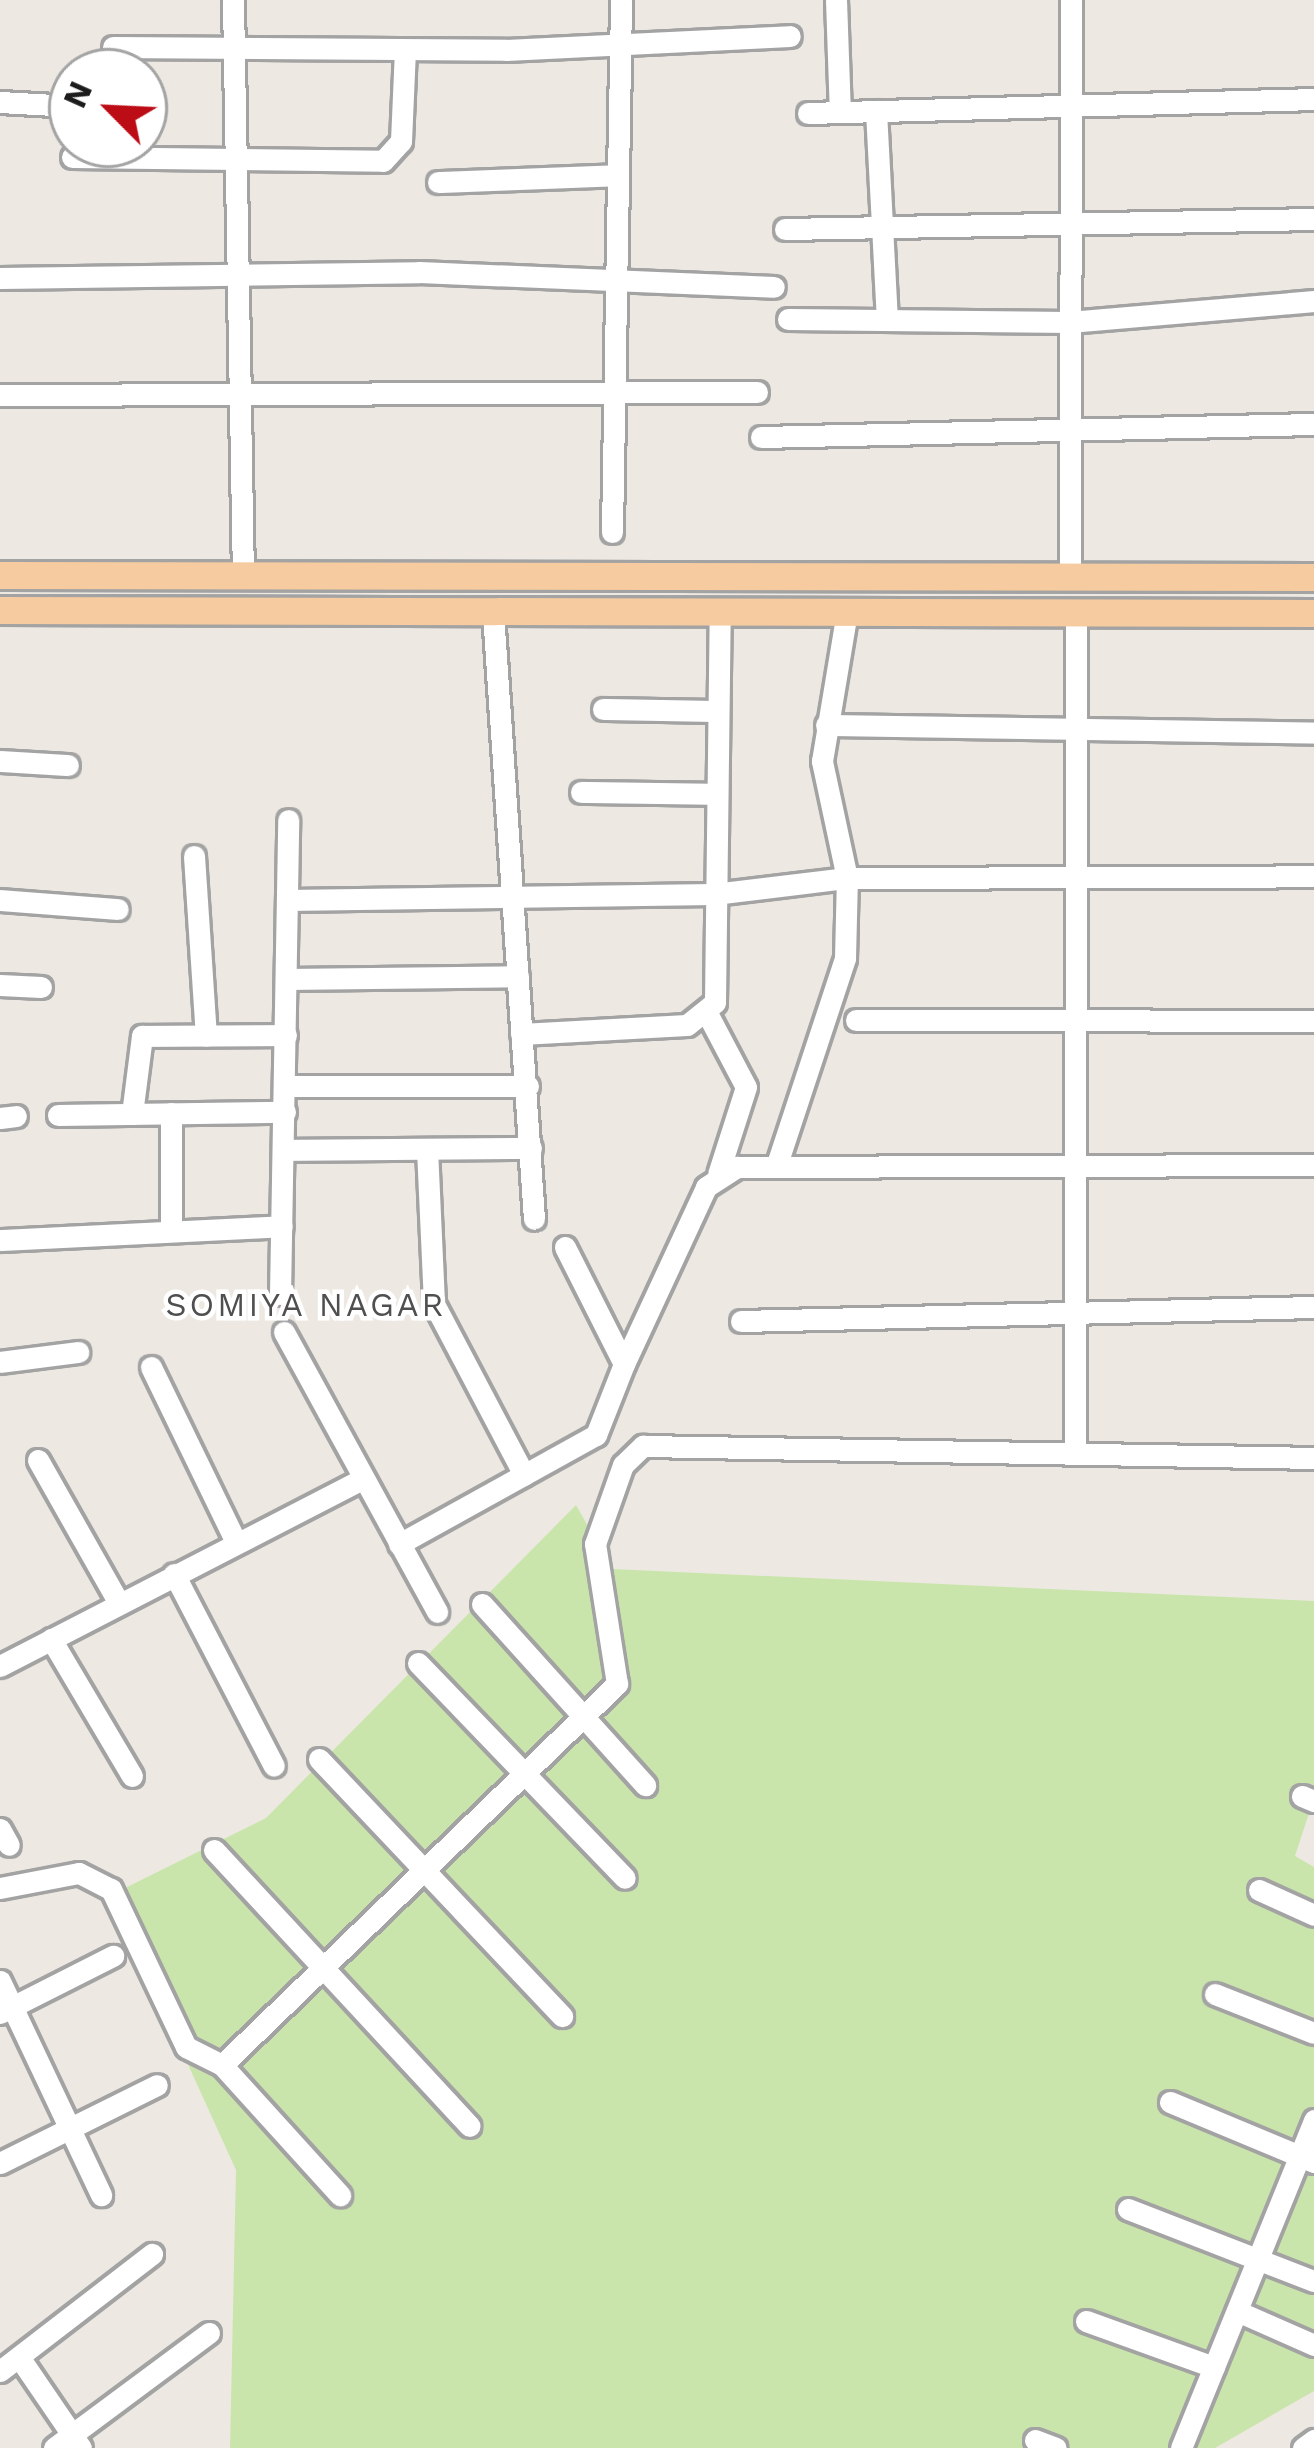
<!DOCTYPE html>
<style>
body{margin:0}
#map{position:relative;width:1314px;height:2448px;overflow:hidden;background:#ede9e2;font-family:"Work Sans",sans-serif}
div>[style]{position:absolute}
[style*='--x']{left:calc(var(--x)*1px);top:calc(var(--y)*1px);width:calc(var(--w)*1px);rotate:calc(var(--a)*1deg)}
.grass>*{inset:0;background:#cae5ab}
.roads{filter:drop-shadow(3px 0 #a3a3a3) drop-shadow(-3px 0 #a3a3a3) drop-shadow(0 3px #a3a3a3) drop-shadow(0 -3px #a3a3a3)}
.minor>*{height:21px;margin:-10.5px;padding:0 10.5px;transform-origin:10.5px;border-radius:10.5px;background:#fff}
.major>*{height:27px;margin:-13.5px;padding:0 13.5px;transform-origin:13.5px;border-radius:13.5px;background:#f5cb9f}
span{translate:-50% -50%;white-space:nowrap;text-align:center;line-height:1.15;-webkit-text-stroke:9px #fff;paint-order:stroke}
.neighbourhood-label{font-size:33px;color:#4f4f4f;letter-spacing:3px}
.north{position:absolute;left:48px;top:48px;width:120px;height:120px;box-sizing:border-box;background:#fff;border:3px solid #a4a4a4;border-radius:50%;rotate:294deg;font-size:33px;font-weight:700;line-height:48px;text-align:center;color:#1c1c1c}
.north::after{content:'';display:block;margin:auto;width:42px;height:54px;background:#bc0c16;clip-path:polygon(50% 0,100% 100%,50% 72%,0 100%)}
</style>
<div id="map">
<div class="grass">
<i style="clip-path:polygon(576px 1505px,612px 1569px,1314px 1601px,1314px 1798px,1295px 1856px,1314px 1867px,1314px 2391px,1215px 2448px,230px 2448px,236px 2170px,111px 1895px,266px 1818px)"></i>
</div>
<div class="roads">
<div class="minor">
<i style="--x:233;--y:0;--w:577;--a:89.01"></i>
<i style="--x:836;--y:0;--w:112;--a:88"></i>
<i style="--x:113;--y:47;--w:393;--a:0.4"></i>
<i style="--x:506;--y:50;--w:284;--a:-2.8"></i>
<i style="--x:0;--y:102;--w:71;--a:3.2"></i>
<i style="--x:876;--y:111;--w:209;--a:87"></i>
<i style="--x:808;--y:113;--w:506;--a:-1.58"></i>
<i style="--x:72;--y:157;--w:311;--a:0.7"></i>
<i style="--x:383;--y:161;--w:27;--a:-48"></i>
<i style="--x:401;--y:141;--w:91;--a:-87.5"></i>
<i style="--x:438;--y:182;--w:180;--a:-2.2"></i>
<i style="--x:785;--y:229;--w:529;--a:-1.08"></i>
<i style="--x:0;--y:278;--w:419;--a:-0.8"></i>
<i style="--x:419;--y:272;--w:355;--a:2.4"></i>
<i style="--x:788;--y:319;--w:281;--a:0.6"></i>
<i style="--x:1069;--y:322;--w:246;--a:-4.9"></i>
<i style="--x:0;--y:395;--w:757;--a:-0.23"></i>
<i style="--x:761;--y:437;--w:553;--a:-1.35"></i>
<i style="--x:612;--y:532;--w:532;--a:-89.03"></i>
<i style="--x:1070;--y:577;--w:577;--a:-89.9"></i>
<i style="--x:493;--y:613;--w:607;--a:86.13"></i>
<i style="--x:603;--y:709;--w:115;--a:1"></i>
<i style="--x:826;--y:725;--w:488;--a:0.9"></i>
<i style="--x:0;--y:761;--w:68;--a:3.4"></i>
<i style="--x:581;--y:792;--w:135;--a:0.8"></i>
<i style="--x:194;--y:856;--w:180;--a:86.2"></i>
<i style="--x:0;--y:900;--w:118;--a:4.4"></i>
<i style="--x:287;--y:900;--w:427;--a:-0.8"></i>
<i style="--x:714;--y:894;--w:134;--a:-6.9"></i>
<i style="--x:847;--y:878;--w:467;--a:-0.2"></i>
<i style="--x:286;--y:979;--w:232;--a:-0.7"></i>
<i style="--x:0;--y:985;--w:41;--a:2.8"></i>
<i style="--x:708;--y:1015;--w:81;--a:62.2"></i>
<i style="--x:746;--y:1087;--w:91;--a:107.8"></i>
<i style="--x:856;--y:1020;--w:458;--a:0.1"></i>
<i style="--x:521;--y:1034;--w:166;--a:-3.1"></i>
<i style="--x:687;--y:1025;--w:36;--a:-39"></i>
<i style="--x:715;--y:1002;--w:389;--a:-89.3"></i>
<i style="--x:285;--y:1086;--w:243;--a:0"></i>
<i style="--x:171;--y:1113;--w:117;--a:90"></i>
<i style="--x:132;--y:1114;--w:79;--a:-82.7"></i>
<i style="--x:142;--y:1036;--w:144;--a:-0.4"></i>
<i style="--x:58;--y:1115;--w:227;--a:-0.8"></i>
<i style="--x:0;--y:1118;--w:16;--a:-7"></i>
<i style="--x:427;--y:1149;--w:155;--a:87.4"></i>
<i style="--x:434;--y:1304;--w:193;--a:62.2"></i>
<i style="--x:284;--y:1150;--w:247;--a:-0.5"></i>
<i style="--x:776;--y:1167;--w:220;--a:-71.7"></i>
<i style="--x:845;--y:958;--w:80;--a:-88.6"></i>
<i style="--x:847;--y:878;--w:120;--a:-102.1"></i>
<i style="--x:822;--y:761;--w:151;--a:-80.5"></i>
<i style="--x:0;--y:1240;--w:282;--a:-2.8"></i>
<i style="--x:280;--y:1294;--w:474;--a:-89"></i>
<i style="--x:741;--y:1321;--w:573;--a:-1.4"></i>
<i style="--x:284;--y:1332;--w:319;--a:61.3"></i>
<i style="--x:0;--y:1362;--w:79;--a:-7.3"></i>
<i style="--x:624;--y:1364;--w:195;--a:-65.1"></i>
<i style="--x:706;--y:1187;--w:37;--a:-33"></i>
<i style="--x:737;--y:1167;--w:577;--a:-0.2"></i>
<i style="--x:151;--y:1367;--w:195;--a:64.1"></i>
<i style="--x:1075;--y:1454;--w:842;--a:-89.93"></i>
<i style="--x:38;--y:1460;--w:164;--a:60.5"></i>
<i style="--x:399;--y:1544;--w:225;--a:-29"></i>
<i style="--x:596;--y:1435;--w:76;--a:-68.5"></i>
<i style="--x:624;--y:1364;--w:131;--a:-116.8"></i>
<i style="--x:174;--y:1574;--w:216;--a:62.5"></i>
<i style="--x:482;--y:1604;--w:244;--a:48"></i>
<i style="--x:51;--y:1639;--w:159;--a:59.4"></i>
<i style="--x:418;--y:1663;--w:298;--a:46.1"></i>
<i style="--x:0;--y:1666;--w:407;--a:-27.3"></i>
<i style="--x:319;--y:1759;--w:354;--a:46.6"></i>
<i style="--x:1302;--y:1796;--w:13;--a:23"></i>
<i style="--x:0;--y:1829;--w:18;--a:61"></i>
<i style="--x:214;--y:1850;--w:376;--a:47.2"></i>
<i style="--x:0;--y:1888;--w:80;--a:-10.8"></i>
<i style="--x:79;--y:1873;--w:36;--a:27"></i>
<i style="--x:111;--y:1889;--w:175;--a:64.6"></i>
<i style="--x:186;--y:2047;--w:40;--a:26.6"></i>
<i style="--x:222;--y:2065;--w:549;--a:-43.97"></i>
<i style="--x:617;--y:1684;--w:142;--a:-98.9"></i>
<i style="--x:595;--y:1544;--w:84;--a:-70.5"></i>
<i style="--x:623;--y:1465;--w:28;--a:-44"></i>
<i style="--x:643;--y:1446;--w:671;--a:1.02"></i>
<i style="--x:1259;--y:1890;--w:60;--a:24.4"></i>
<i style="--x:0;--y:1981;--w:237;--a:64.7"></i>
<i style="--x:1215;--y:1994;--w:106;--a:21.5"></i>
<i style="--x:0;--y:2013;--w:127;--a:-26.8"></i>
<i style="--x:222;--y:2065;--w:176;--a:47.8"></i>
<i style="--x:1170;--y:2102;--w:156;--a:22.6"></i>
<i style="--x:0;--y:2163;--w:175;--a:-26.4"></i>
<i style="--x:1128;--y:2209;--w:199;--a:21.2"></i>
<i style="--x:1237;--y:2311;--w:84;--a:23.8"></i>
<i style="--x:1086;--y:2321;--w:136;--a:19.8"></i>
<i style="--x:19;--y:2357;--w:110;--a:55.7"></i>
<i style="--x:0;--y:2371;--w:192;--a:-37.6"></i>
<i style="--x:1035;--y:2440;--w:22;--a:21"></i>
<i style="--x:54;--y:2448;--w:193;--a:-36.6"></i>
<i style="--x:1181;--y:2448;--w:354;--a:-67.9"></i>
<i style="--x:1303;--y:2448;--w:14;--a:-36"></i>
</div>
<div class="major">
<i style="--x:0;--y:575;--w:1314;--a:0.09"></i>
<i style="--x:0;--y:610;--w:1314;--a:0.13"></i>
</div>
</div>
<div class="neighbourhood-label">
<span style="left:306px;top:1305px">SOMIYA NAGAR</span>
</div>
<div class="north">N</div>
</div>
